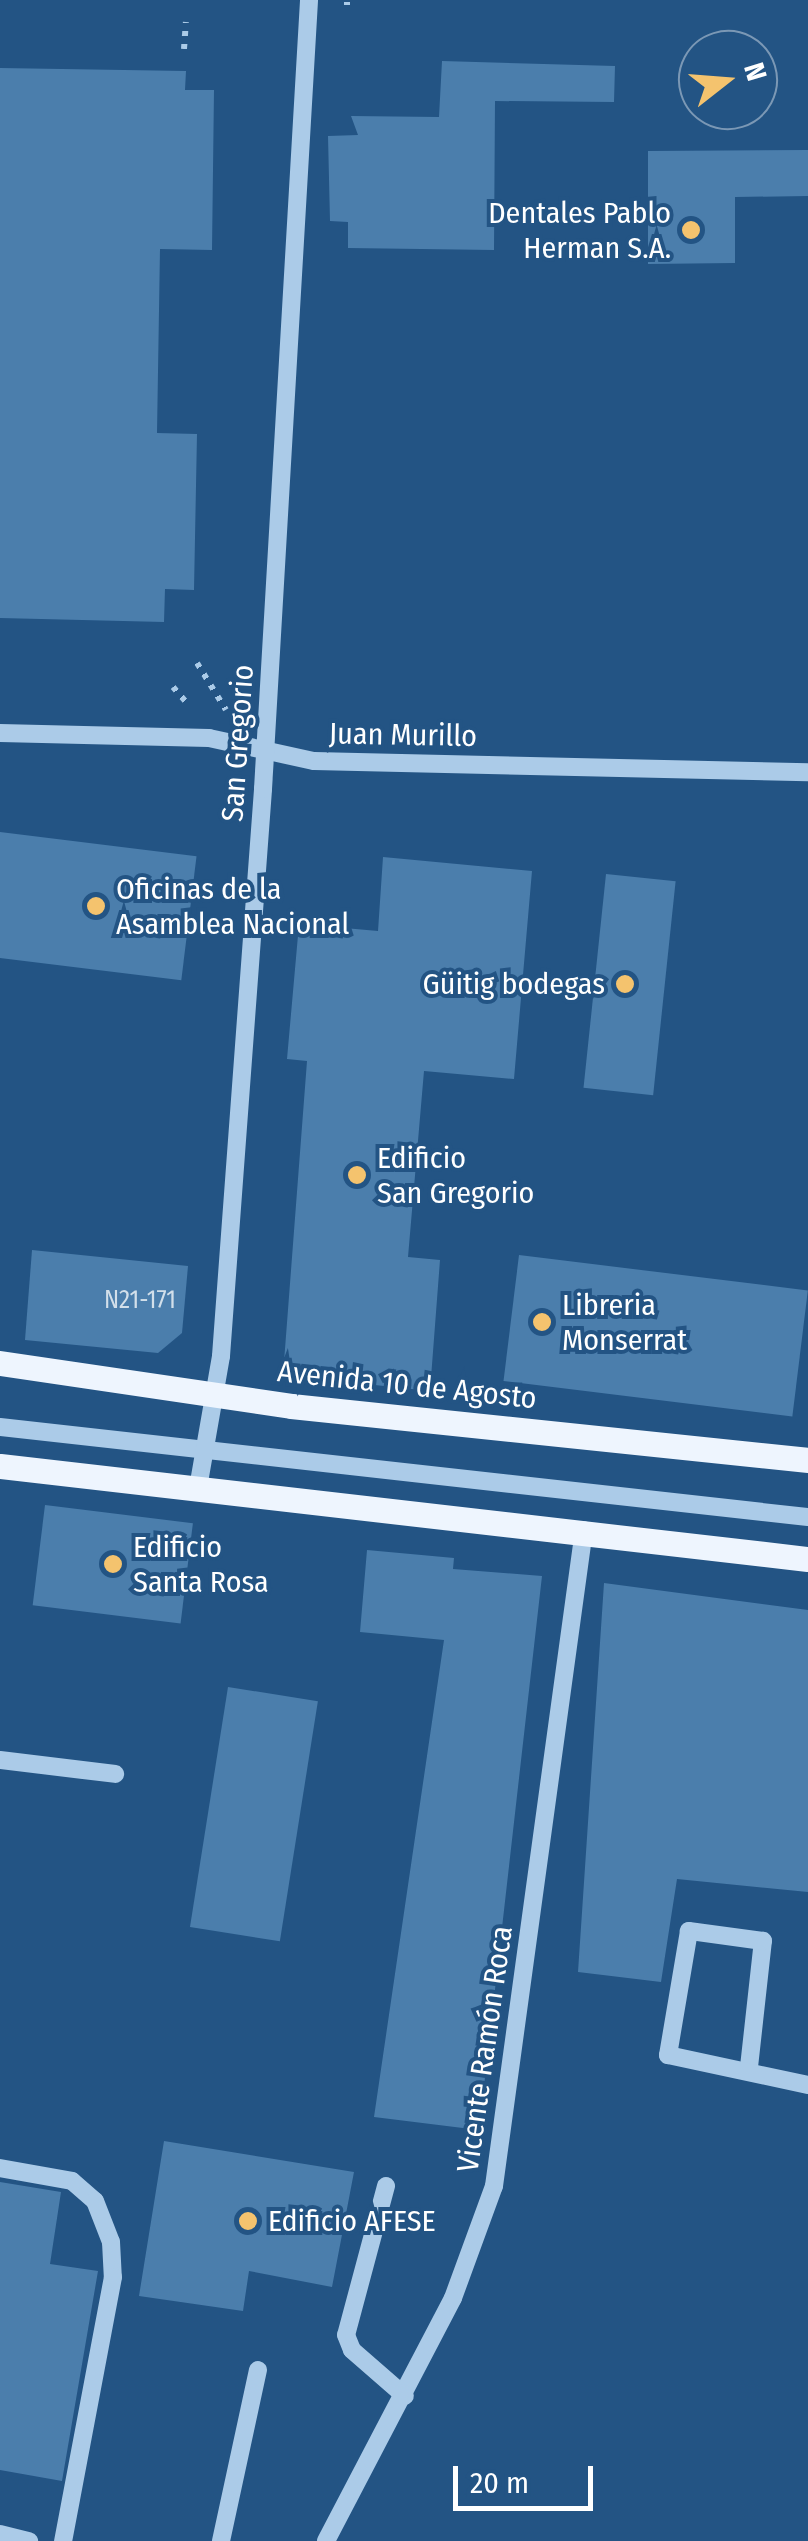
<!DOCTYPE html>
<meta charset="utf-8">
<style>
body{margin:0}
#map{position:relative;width:808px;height:2541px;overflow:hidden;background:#235484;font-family:"Fira Sans Condensed",sans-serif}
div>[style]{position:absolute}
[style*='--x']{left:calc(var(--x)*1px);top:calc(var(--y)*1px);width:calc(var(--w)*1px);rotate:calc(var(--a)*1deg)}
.building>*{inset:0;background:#4b7eac;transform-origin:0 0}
.path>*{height:6px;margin-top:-3px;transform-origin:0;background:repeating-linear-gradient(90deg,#abcbe8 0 5px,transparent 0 13px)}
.minor>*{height:18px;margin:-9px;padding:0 9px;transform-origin:9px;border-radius:9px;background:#abcbe8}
.major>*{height:25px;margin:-12.5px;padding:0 12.5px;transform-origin:12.5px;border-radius:12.5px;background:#eef5fe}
.dots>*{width:28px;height:28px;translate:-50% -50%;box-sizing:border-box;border:5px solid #235484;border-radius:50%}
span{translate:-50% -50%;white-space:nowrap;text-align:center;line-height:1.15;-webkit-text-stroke:8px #235484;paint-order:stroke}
.number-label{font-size:25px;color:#d2dfea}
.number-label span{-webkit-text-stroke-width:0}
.poi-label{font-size:30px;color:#fff}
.right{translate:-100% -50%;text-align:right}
.left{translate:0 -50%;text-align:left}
.street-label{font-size:30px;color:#fff}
.north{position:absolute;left:678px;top:30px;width:100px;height:100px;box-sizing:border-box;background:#235484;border:2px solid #7b98b5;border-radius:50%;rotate:73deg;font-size:28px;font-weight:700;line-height:40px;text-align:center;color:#fff}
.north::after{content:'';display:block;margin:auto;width:35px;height:45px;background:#f4c36e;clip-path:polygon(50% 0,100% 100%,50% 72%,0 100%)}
.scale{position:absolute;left:453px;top:2466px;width:140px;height:45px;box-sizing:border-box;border:5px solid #fff;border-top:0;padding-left:12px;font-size:30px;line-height:35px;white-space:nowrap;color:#fff;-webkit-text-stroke:8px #235484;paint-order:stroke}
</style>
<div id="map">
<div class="building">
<i style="clip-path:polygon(442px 61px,615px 66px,614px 102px,495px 101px,494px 250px,348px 248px,348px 222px,330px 221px,328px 136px,358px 135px,351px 116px,439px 117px)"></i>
<i style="clip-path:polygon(0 68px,186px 71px,185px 90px,214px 90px,212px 250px,160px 249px,157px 433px,197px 434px,194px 590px,165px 589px,164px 622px,0 618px)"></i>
<i style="clip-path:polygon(808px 150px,808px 196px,735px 197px,735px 263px,648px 264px,648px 151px)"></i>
<i style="left:0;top:832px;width:198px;height:125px;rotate:7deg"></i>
<i style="clip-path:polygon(383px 857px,532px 871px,514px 1079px,424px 1071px,408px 1257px,440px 1260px,430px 1391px,283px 1375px,307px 1061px,287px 1059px,299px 924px,378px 931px)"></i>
<i style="left:606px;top:874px;width:70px;height:215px;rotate:6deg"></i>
<i style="clip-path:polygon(32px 1250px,188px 1266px,182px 1333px,158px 1353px,25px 1340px)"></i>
<i style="left:519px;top:1255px;width:291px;height:127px;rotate:7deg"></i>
<i style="left:45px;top:1505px;width:149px;height:101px;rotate:7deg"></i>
<i style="clip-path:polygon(367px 1550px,454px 1558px,453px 1569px,542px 1576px,479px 2130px,374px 2117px,444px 1640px,360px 1632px)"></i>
<i style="clip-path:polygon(604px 1583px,808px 1610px,808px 1892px,677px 1879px,661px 1982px,578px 1972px)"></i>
<i style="left:228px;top:1687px;width:91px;height:243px;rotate:9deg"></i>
<i style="clip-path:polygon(164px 2141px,354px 2172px,332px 2287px,249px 2271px,243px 2311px,139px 2296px)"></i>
<i style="clip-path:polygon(0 2182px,61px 2192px,50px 2264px,98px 2271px,62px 2481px,0 2470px)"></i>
</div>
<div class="path">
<i style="--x:347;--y:5;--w:3;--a:-90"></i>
<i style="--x:184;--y:49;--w:27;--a:-86"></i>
<i style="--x:197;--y:663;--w:55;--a:58.3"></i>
<i style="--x:173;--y:687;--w:23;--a:49"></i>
</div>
<div class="minor">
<i style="--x:0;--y:733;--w:209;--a:1.4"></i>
<i style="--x:209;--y:738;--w:107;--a:12.4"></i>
<i style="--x:314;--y:761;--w:494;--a:1.3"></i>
<i style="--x:0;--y:1427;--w:813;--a:6.36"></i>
<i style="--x:198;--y:1488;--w:134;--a:-80.1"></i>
<i style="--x:221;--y:1356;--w:569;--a:-85.76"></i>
<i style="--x:263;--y:789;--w:790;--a:-86.66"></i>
<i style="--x:0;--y:1760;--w:116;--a:6.9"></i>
<i style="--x:749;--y:2067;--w:127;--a:-83.7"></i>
<i style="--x:763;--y:1941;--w:75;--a:-172.3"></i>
<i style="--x:689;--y:1931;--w:126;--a:99.6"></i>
<i style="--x:668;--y:2055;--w:143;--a:12.1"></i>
<i style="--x:0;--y:2168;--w:73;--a:10.2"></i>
<i style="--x:72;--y:2181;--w:30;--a:41"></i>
<i style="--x:95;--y:2201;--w:44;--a:68.7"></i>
<i style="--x:111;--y:2242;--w:35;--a:87"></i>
<i style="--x:113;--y:2277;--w:269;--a:100.7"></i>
<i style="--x:386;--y:2186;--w:154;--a:105"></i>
<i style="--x:346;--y:2335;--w:16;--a:68"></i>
<i style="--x:352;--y:2350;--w:70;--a:41"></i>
<i style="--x:0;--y:2534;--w:30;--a:14"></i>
<i style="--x:221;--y:2541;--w:175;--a:-77.8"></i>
<i style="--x:326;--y:2541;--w:274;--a:-62.4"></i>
<i style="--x:453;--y:2298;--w:119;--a:-69.9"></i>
<i style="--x:494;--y:2186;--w:662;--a:-82.19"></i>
</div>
<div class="major">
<i style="--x:0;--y:1363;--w:294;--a:8.4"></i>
<i style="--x:291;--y:1406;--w:520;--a:5.96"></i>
<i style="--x:0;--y:1466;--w:813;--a:6.57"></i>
</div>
<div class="dots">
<i style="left:691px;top:230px;background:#f4c36e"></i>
<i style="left:96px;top:906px;background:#f4c36e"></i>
<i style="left:625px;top:984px;background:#f4c36e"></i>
<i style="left:357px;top:1175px;background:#f4c36e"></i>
<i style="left:542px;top:1322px;background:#f4c36e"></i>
<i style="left:113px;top:1564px;background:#f4c36e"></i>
<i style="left:248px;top:2221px;background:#f4c36e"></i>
</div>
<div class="number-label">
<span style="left:140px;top:1300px">N21-171</span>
</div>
<div class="poi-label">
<span class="right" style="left:671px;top:230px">Dentales Pablo<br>Herman S.A.</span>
<span class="left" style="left:116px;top:906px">Oficinas de la<br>Asamblea Nacional</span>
<span class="right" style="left:605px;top:984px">Güitig bodegas</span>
<span class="left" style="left:377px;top:1175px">Edificio<br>San Gregorio</span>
<span class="left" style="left:562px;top:1322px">Libreria<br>Monserrat</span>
<span class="left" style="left:133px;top:1564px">Edificio<br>Santa Rosa</span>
<span class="left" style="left:268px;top:2221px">Edificio AFESE</span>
</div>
<div class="street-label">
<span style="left:403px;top:735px;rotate:1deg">Juan Murillo</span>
<span style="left:238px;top:743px;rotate:-86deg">San Gregorio</span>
<span style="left:407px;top:1385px;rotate:6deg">Avenida 10 de Agosto</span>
<span style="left:485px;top:2049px;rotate:-82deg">Vicente Ramón Roca</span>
</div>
<div class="north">N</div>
<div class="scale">20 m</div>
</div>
